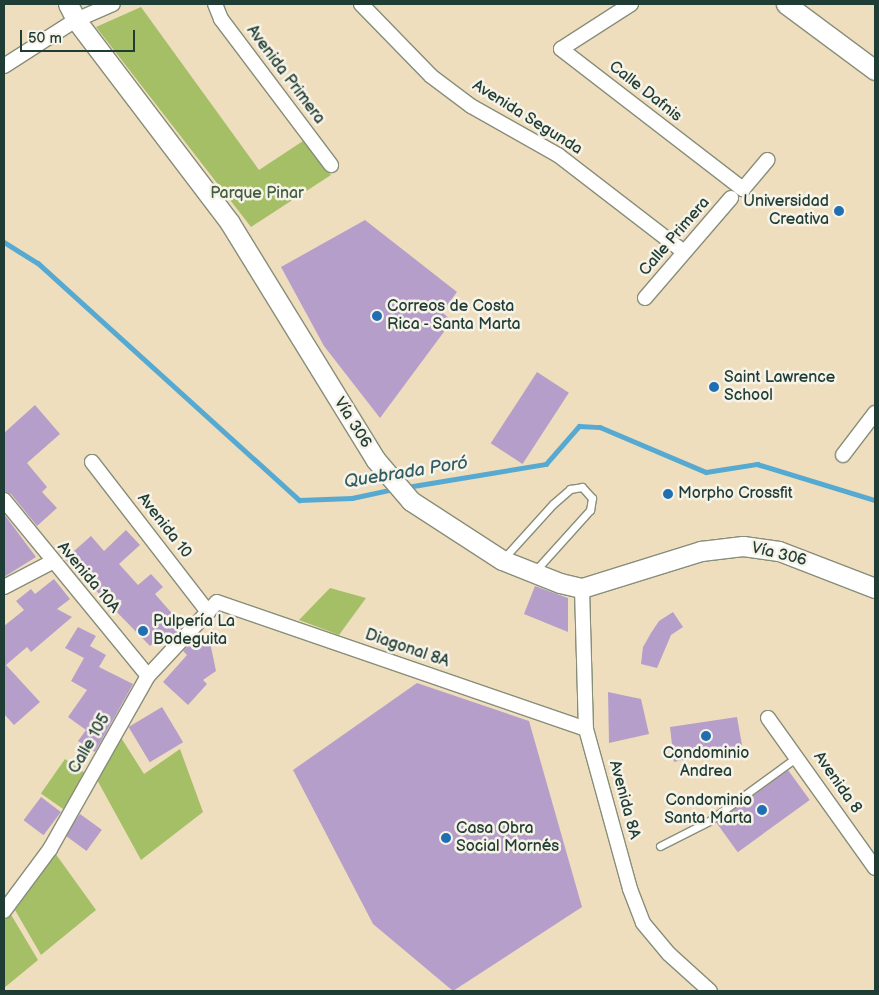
<!DOCTYPE html>
<meta charset="utf-8">
<style>
body{margin:0}
#map{position:relative;width:879px;height:995px;overflow:hidden;background:#efdebe;font-family:"Balsamiq Sans",sans-serif}
div>[style]{position:absolute}
[style*='--x']{left:calc(var(--x)*1px);top:calc(var(--y)*1px);width:calc(var(--w)*1px);rotate:calc(var(--a)*1deg)}
.green>*{inset:0;background:#a4bf66;transform-origin:0 0}
.stream>*{height:4.5px;margin:-2.25px;padding:0 2.25px;transform-origin:2.25px;border-radius:2.25px;background:#56a9d1}
.building>*{inset:0;background:#b69eca;transform-origin:0 0}
.roads{filter:drop-shadow(1px 0 #878e79) drop-shadow(-1px 0 #878e79) drop-shadow(0 1px #878e79) drop-shadow(0 -1px #878e79)}
.lane>*{height:7px;margin:-3.5px;padding:0 3.5px;transform-origin:3.5px;border-radius:3.5px;background:#fff}
.street>*{height:14px;margin:-7px;padding:0 7px;transform-origin:7px;border-radius:7px;background:#fff}
.secondary>*{height:19px;margin:-9.5px;padding:0 9.5px;transform-origin:9.5px;border-radius:9.5px;background:#fff}
.dots>*{width:14px;height:14px;translate:-50% -50%;box-sizing:border-box;border:2px solid #f7f3e8;border-radius:50%}
span{translate:-50% -50%;white-space:nowrap;text-align:center;line-height:1.15;-webkit-text-stroke:5px #f7f3e8;paint-order:stroke}
.street-label{font-size:16px;color:#1f3d34}
.park-label{font-size:16px;color:#405e40}
.poi-label{font-size:16px;color:#1f3d34}
.right{translate:-100% -50%;text-align:right}
.left{translate:0 -50%;text-align:left}
.water-label{font-size:18px;color:#305d63;font-style:italic}
.frame{position:absolute;inset:0;border:5px solid #1f3d34;pointer-events:none}
.scale{position:absolute;left:20px;top:30px;width:115px;height:22px;box-sizing:border-box;border:2px solid #1f3d34;border-top:0;padding-left:6px;font-size:15px;line-height:18px;white-space:nowrap;color:#1f3d34;-webkit-text-stroke:4px #f7f3e8;paint-order:stroke}
</style>
<div id="map">
<div class="green">
<i style="clip-path:polygon(141px 7px,259px 170px,303px 141px,331px 175px,251px 227px,96px 27px)"></i>
<i style="clip-path:polygon(330px 588px,366px 598px,339px 635px,299px 620px)"></i>
<i style="clip-path:polygon(120px 736px,144px 774px,180px 749px,203px 812px,141px 860px,96px 778px)"></i>
<i style="left:65px;top:759px;width:28px;height:42px;rotate:35deg"></i>
<i style="clip-path:polygon(55px 853px,96px 910px,41px 955px,15px 910px)"></i>
<i style="clip-path:polygon(10px 913px,38px 960px,4px 988px,4px 922px)"></i>
</div>
<div class="stream">
<i style="--x:4;--y:242;--w:40;--a:32"></i>
<i style="--x:38;--y:263;--w:353;--a:42.2"></i>
<i style="--x:299;--y:500;--w:53;--a:-2.2"></i>
<i style="--x:352;--y:498;--w:43;--a:-12.1"></i>
<i style="--x:407;--y:487;--w:141;--a:-9.4"></i>
<i style="--x:546;--y:464;--w:50;--a:-49"></i>
<i style="--x:579;--y:426;--w:21;--a:3"></i>
<i style="--x:600;--y:427;--w:115;--a:23"></i>
<i style="--x:706;--y:472;--w:52;--a:-8.9"></i>
<i style="--x:757;--y:464;--w:123;--a:17"></i>
</div>
<div class="building">
<i style="clip-path:polygon(365px 220px,457px 292px,442px 312px,452px 321px,380px 418px,324px 346px,281px 267px)"></i>
<i style="left:537px;top:372px;width:38px;height:85px;rotate:33deg"></i>
<i style="clip-path:polygon(35px 405px,60px 434px,27px 463px,47px 487px,42px 492px,57px 508px,37px 526px,11px 494px,4px 491px,4px 433px)"></i>
<i style="clip-path:polygon(4px 514px,36px 557px,4px 577px)"></i>
<i style="clip-path:polygon(126px 530px,140px 545px,119px 564px,138px 585px,151px 574px,163px 587px,155px 594px,183px 626px,172px 638px,166px 632px,150px 646px,65px 559px,91px 536px,104px 551px)"></i>
<i style="clip-path:polygon(54px 579px,70px 599px,57px 609px,72px 617px,31px 652px,27px 647px,6px 665px,40px 702px,14px 725px,4px 714px,4px 626px,24px 610px,16px 601px,31px 589px,35px 594px)"></i>
<i style="clip-path:polygon(535px 586px,568px 598px,568px 632px,524px 614px)"></i>
<i style="clip-path:polygon(673px 612px,683px 627px,671px 635px,657px 668px,641px 664px,643px 647px,651px 633px,659px 621px)"></i>
<i style="clip-path:polygon(78px 627px,96px 636px,90px 646px,106px 655px,99px 667px,133px 684px,95px 752px,78px 741px,86px 730px,68px 717px,87px 690px,71px 681px,84px 658px,65px 648px)"></i>
<i style="clip-path:polygon(200px 633px,210px 642px,216px 671px,203px 680px,207px 684px,188px 705px,163px 682px,187px 655px,183px 651px)"></i>
<i style="clip-path:polygon(417px 683px,529px 721px,582px 907px,453px 991px,373px 924px,293px 770px)"></i>
<i style="clip-path:polygon(608px 692px,641px 699px,649px 734px,609px 743px)"></i>
<i style="left:162px;top:707px;width:41px;height:39px;rotate:59deg"></i>
<i style="clip-path:polygon(737px 717px,742px 745px,674px 762px,670px 727px)"></i>
<i style="left:788px;top:770px;width:37px;height:89px;rotate:54deg"></i>
<i style="left:41px;top:797px;width:25px;height:29px;rotate:37deg"></i>
<i style="left:80px;top:814px;width:27px;height:26px;rotate:36deg"></i>
</div>
<div class="roads">
<div class="lane">
<i style="--x:504;--y:558;--w:73;--a:-47.8"></i>
<i style="--x:553;--y:504;--w:23;--a:-41"></i>
<i style="--x:570;--y:489;--w:12;--a:-9"></i>
<i style="--x:582;--y:487;--w:15;--a:48"></i>
<i style="--x:592;--y:498;--w:12;--a:99"></i>
<i style="--x:590;--y:510;--w:82;--a:132"></i>
<i style="--x:660;--y:846;--w:55;--a:-27"></i>
<i style="--x:709;--y:821;--w:109;--a:-36"></i>
</div>
<div class="street">
<i style="--x:215;--y:4;--w:16;--a:68"></i>
<i style="--x:221;--y:19;--w:183;--a:53"></i>
<i style="--x:361;--y:4;--w:100;--a:45.8"></i>
<i style="--x:431;--y:76;--w:50;--a:36.9"></i>
<i style="--x:471;--y:106;--w:100;--a:29.4"></i>
<i style="--x:558;--y:155;--w:159;--a:37.6"></i>
<i style="--x:631;--y:4;--w:83;--a:147.3"></i>
<i style="--x:561;--y:49;--w:230;--a:37.6"></i>
<i style="--x:743;--y:189;--w:38;--a:-50"></i>
<i style="--x:4;--y:66;--w:85;--a:-32.6"></i>
<i style="--x:76;--y:20;--w:40;--a:-23.4"></i>
<i style="--x:645;--y:298;--w:132;--a:-49.3"></i>
<i style="--x:843;--y:455;--w:53;--a:-52.7"></i>
<i style="--x:92;--y:462;--w:190;--a:52.3"></i>
<i style="--x:4;--y:500;--w:227;--a:50.7"></i>
<i style="--x:4;--y:587;--w:54;--a:-27.5"></i>
<i style="--x:582;--y:588;--w:141;--a:88.4"></i>
<i style="--x:586;--y:729;--w:166;--a:74.6"></i>
<i style="--x:630;--y:889;--w:36;--a:69"></i>
<i style="--x:643;--y:923;--w:40;--a:50"></i>
<i style="--x:669;--y:954;--w:55;--a:42.1"></i>
<i style="--x:768;--y:718;--w:184;--a:54.5"></i>
<i style="--x:4;--y:911;--w:77;--a:-53.4"></i>
<i style="--x:50;--y:849;--w:199;--a:-60.5"></i>
<i style="--x:148;--y:676;--w:101;--a:-47"></i>
<i style="--x:217;--y:602;--w:390;--a:19"></i>
</div>
<div class="secondary">
<i style="--x:68;--y:4;--w:18;--a:63"></i>
<i style="--x:76;--y:20;--w:255;--a:52.8"></i>
<i style="--x:230;--y:223;--w:277;--a:58.4"></i>
<i style="--x:375;--y:459;--w:55;--a:49.4"></i>
<i style="--x:411;--y:501;--w:108;--a:33"></i>
<i style="--x:502;--y:560;--w:62;--a:21.6"></i>
<i style="--x:560;--y:583;--w:23;--a:13"></i>
<i style="--x:582;--y:588;--w:125;--a:-17.3"></i>
<i style="--x:701;--y:551;--w:42;--a:-6.8"></i>
<i style="--x:743;--y:546;--w:36;--a:8"></i>
<i style="--x:779;--y:551;--w:103;--a:21.1"></i>
<i style="--x:786;--y:4;--w:111;--a:36.6"></i>
</div>
</div>
<div class="dots">
<i style="left:839px;top:211px;background:#1f6fb2"></i>
<i style="left:377px;top:316px;background:#1f6fb2"></i>
<i style="left:714px;top:387px;background:#1f6fb2"></i>
<i style="left:668px;top:494px;background:#1f6fb2"></i>
<i style="left:143px;top:631px;background:#1f6fb2"></i>
<i style="left:706px;top:736px;background:#1f6fb2"></i>
<i style="left:762px;top:810px;background:#1f6fb2"></i>
<i style="left:446px;top:838px;background:#1f6fb2"></i>
</div>
<div class="street-label">
<span style="left:285px;top:75px;rotate:53deg">Avenida Primera</span>
<span style="left:645px;top:92px;rotate:38deg">Calle Dafnis</span>
<span style="left:527px;top:118px;rotate:32deg">Avenida Segunda</span>
<span style="left:675px;top:237px;rotate:-49deg">Calle Primera</span>
<span style="left:352px;top:423px;rotate:58deg">Vía 306</span>
<span style="left:164px;top:526px;rotate:52deg">Avenida 10</span>
<span style="left:779px;top:555px;rotate:14deg">Vía 306</span>
<span style="left:88px;top:578px;rotate:50deg">Avenida 10A</span>
<span style="left:407px;top:649px;rotate:19deg">Diagonal 8A</span>
<span style="left:90px;top:744px;rotate:-60deg">Calle 105</span>
<span style="left:837px;top:783px;rotate:55deg">Avenida 8</span>
<span style="left:624px;top:800px;rotate:75deg">Avenida 8A</span>
</div>
<div class="park-label">
<span style="left:257px;top:194px">Parque Pinar</span>
</div>
<div class="poi-label">
<span class="right" style="left:829px;top:211px">Universidad<br>Creativa</span>
<span class="left" style="left:387px;top:316px">Correos de Costa<br>Rica - Santa Marta</span>
<span class="left" style="left:724px;top:387px">Saint Lawrence<br>School</span>
<span class="left" style="left:678px;top:494px">Morpho Crossfit</span>
<span class="left" style="left:153px;top:631px">Pulpería La<br>Bodeguita</span>
<span style="left:706px;top:763px">Condominio<br>Andrea</span>
<span class="right" style="left:752px;top:810px">Condominio<br>Santa Marta</span>
<span class="left" style="left:456px;top:838px">Casa Obra<br>Social Mornés</span>
</div>
<div class="water-label">
<span style="left:406px;top:473px;rotate:-9deg">Quebrada Poró</span>
</div>
<div class="frame"></div>
<div class="scale">50 m</div>
</div>
